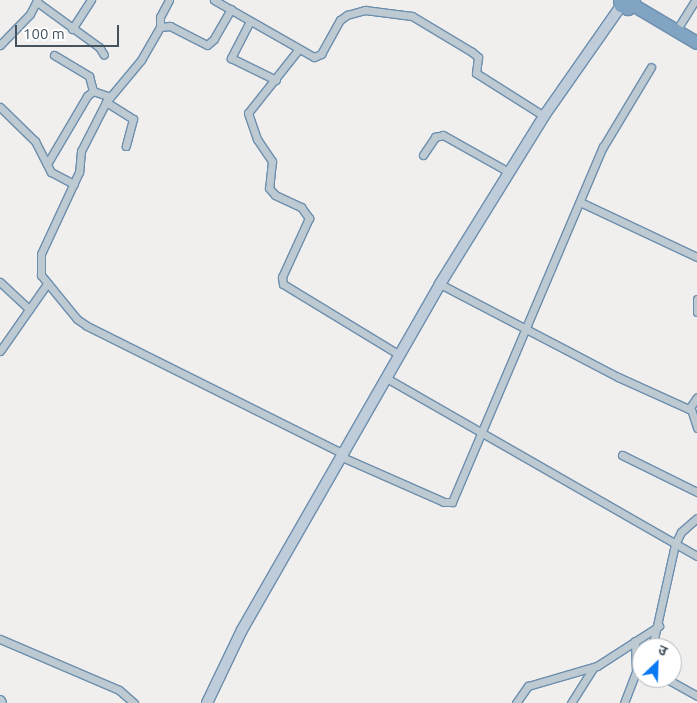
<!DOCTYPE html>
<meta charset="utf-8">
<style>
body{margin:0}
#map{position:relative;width:697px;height:703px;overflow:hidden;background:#f1eeee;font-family:Ubuntu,"Noto Sans Devanagari",sans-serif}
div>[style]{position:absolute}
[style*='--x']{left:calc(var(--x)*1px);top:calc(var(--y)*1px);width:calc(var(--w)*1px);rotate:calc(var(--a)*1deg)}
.roads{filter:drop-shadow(1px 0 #6c8fae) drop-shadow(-1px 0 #6c8fae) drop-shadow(0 1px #6c8fae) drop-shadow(0 -1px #6c8fae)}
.street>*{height:7px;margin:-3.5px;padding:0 3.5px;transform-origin:3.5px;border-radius:3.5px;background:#becad2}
.secondary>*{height:10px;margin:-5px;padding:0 5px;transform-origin:5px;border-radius:5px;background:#bfcdda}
.highway>*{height:12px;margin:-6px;padding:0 6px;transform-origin:6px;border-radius:6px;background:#81a4c2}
span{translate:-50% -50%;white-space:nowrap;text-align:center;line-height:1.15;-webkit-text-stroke:4.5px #fff;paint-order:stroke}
.north{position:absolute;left:632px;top:638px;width:50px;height:50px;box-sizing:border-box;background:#fff;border:1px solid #b5babf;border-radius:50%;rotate:24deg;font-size:14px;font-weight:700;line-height:20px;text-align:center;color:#45535e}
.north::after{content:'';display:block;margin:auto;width:18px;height:22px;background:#0779f3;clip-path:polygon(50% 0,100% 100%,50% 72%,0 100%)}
.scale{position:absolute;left:15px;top:25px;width:104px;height:22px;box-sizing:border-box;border:2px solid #45535e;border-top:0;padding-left:6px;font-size:15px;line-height:18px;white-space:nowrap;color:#45535e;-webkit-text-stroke:4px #fff;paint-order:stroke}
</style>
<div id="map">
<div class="roads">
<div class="street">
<i style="--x:214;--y:0;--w:115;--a:29.7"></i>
<i style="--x:314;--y:57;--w:8;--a:-23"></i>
<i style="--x:321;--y:54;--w:39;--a:-61"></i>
<i style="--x:340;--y:20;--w:9;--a:-36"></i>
<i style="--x:347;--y:15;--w:19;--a:-16"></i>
<i style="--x:365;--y:10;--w:47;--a:7.3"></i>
<i style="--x:412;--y:16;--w:70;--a:31"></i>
<i style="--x:472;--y:52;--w:8;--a:40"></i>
<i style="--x:478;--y:57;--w:16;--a:97"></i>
<i style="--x:476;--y:73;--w:80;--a:32.3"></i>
<i style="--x:37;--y:2;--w:77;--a:36"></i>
<i style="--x:99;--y:47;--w:9;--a:58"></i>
<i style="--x:231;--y:9;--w:34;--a:120"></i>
<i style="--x:214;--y:39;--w:9;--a:139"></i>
<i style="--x:207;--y:45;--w:42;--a:-152.8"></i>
<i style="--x:170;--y:26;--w:10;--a:174"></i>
<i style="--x:160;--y:27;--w:38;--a:120"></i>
<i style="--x:141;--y:60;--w:55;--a:129.8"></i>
<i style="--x:106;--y:102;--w:55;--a:117"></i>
<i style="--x:81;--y:151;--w:21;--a:95"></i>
<i style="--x:79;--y:172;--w:90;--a:114.9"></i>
<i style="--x:41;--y:254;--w:21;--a:90"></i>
<i style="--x:41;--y:275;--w:57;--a:50.7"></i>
<i style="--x:77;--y:319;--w:12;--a:35"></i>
<i style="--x:87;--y:326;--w:287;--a:26.5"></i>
<i style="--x:250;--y:21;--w:42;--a:117.2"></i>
<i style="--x:231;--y:58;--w:50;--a:26.1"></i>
<i style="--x:160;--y:27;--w:10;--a:-90"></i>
<i style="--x:160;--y:17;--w:19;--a:-62"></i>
<i style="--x:72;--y:29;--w:35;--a:-57"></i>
<i style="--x:676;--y:31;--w:36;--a:-58"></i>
<i style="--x:0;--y:45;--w:43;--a:-45.9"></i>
<i style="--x:30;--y:14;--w:16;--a:-63"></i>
<i style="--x:298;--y:50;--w:80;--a:128.4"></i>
<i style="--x:248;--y:113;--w:28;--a:71"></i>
<i style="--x:257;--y:139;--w:27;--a:56"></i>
<i style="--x:272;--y:161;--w:27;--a:96"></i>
<i style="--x:269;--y:188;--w:9;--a:49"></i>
<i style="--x:275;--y:195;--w:29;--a:25"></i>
<i style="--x:301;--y:207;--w:14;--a:54"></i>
<i style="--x:309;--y:218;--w:65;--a:114.6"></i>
<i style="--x:282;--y:277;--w:7;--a:82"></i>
<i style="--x:283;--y:284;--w:137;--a:31.3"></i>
<i style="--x:54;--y:55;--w:41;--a:31"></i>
<i style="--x:89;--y:76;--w:16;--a:75"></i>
<i style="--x:106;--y:102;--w:32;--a:32"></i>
<i style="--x:133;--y:119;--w:28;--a:105"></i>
<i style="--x:0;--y:107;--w:49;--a:44.2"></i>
<i style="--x:35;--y:141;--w:35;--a:63"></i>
<i style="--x:51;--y:172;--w:26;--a:28"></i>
<i style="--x:423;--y:155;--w:22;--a:-56"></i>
<i style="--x:435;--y:137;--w:8;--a:-14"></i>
<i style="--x:443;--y:135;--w:76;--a:29.3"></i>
<i style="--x:47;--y:164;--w:79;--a:-59.5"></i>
<i style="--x:87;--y:96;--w:8;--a:-40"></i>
<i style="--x:93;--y:91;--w:18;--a:19"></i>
<i style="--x:580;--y:202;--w:129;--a:25.2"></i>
<i style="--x:0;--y:282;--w:40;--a:43"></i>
<i style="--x:440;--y:284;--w:201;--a:27.6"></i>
<i style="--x:618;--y:377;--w:78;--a:24.3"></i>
<i style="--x:689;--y:409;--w:14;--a:-56"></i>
<i style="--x:697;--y:299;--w:13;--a:90"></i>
<i style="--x:0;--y:351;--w:82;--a:-55"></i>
<i style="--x:388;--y:379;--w:356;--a:29.8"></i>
<i style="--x:691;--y:409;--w:20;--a:72"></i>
<i style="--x:622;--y:455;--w:84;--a:26.3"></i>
<i style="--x:342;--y:457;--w:111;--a:23.8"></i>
<i style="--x:444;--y:502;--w:8;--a:0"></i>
<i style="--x:452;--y:502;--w:386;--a:-67"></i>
<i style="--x:603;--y:147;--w:93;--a:-59"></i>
<i style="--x:0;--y:639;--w:129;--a:23.2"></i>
<i style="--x:119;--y:690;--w:20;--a:41"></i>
<i style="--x:652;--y:648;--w:107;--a:-77.5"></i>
<i style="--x:675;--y:544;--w:13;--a:-63"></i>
<i style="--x:681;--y:532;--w:21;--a:-41"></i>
<i style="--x:665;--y:678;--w:37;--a:29"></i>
<i style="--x:516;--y:703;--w:21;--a:-55"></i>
<i style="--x:528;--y:686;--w:72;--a:-16.2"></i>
<i style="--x:597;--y:666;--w:74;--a:-32.8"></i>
<i style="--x:571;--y:703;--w:41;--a:-57.8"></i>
<i style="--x:624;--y:703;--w:34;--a:-69"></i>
<i style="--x:636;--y:671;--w:30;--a:-92"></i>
</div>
<div class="secondary">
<i style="--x:0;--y:701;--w:2;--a:63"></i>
<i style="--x:207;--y:703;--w:81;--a:-64.4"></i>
<i style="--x:242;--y:630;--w:399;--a:-60.2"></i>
<i style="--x:440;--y:284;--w:198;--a:-58.2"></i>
<i style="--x:544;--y:116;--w:134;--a:-55"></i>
</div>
<div class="highway">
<i style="--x:620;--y:0;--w:6;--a:81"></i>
<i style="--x:621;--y:6;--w:8;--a:23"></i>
<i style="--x:628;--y:9;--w:11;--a:-56"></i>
<i style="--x:633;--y:5;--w:74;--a:30.7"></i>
</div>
</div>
<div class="north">उ</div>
<div class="scale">100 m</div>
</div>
